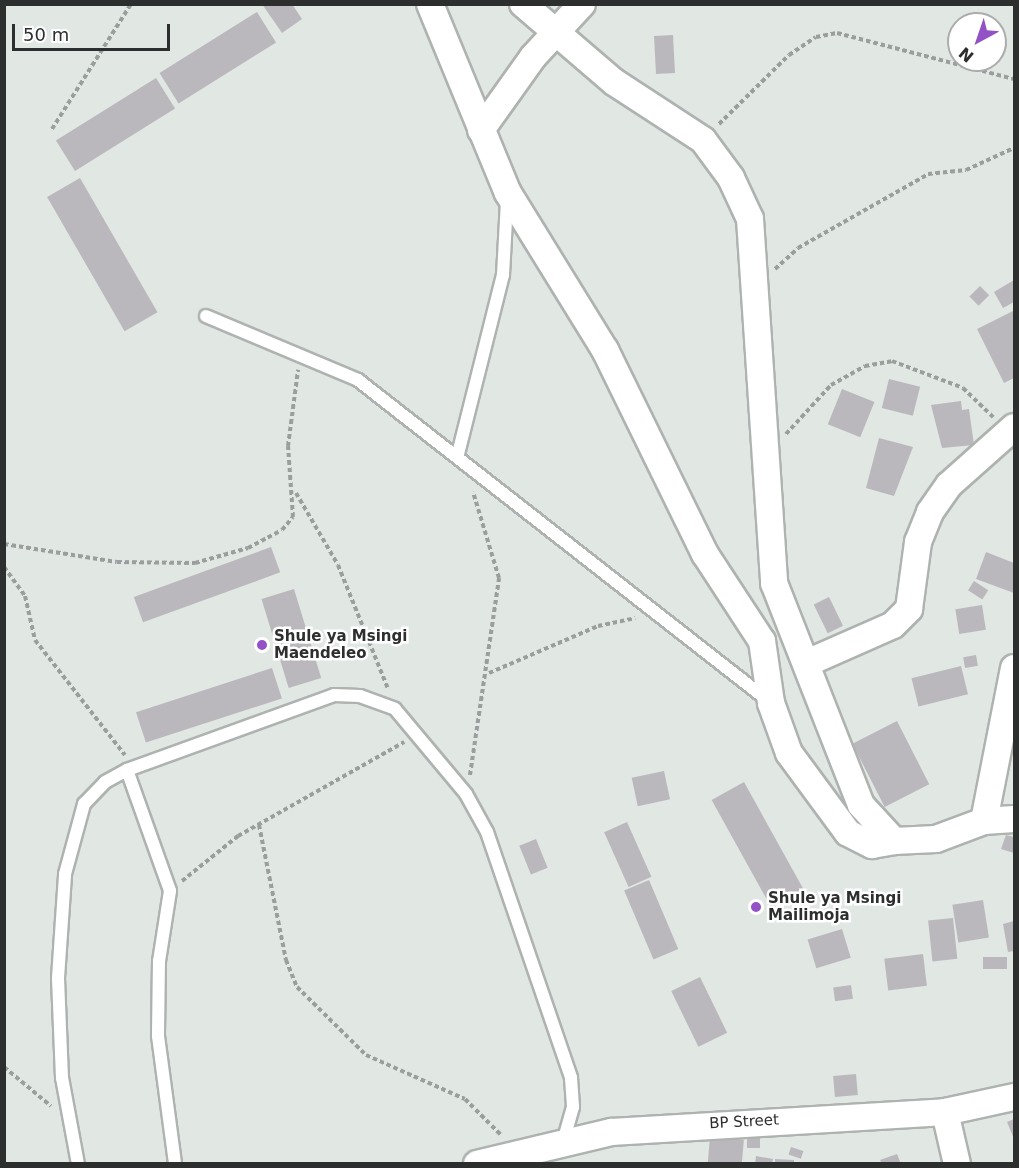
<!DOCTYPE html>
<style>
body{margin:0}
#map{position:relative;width:1019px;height:1168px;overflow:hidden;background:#e1e7e3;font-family:"DejaVu Sans",sans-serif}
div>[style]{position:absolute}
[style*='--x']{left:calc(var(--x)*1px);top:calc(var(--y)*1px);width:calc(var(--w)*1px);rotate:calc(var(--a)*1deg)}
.building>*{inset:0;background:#bab8bd;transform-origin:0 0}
.path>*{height:4px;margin-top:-2px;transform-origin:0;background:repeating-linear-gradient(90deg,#9a9e9c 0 4.5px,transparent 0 7.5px)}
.roads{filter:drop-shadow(2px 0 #aeb3b0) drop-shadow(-2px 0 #aeb3b0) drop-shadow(0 2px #aeb3b0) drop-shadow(0 -2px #aeb3b0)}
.lane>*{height:12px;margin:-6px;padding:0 6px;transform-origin:6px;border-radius:6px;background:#fff}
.street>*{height:26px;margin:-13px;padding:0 13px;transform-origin:13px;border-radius:13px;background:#fff}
.dots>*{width:16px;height:16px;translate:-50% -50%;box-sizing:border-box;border:3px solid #fff;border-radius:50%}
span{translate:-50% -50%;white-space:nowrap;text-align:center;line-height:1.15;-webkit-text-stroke:5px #fff;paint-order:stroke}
.poi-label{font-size:15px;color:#2d2f2e;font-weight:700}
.left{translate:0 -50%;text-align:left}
.street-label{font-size:15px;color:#2d2f2e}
.frame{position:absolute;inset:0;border:6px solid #2d2f2e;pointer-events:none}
.north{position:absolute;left:947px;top:12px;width:60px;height:60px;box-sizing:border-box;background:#fff;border:2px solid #abacab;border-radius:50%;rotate:220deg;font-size:16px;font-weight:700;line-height:24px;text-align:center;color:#2d2f2e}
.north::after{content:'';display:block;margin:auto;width:21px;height:27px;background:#9351c6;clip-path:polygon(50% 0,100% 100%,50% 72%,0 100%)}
.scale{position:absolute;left:12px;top:24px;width:158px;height:27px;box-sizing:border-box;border:3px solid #2d2f2e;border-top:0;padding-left:8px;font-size:18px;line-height:21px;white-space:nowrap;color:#2d2f2e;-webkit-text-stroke:4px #fff;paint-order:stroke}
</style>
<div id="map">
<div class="building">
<i style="clip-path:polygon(262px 4px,292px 4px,302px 19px,282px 33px)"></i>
<i style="left:257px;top:12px;width:36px;height:115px;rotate:58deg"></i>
<i style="left:673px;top:35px;width:38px;height:19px;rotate:87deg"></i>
<i style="left:156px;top:78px;width:36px;height:118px;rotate:58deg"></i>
<i style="left:80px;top:178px;width:155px;height:38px;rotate:60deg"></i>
<i style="clip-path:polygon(1014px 280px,1014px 302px,1003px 308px,994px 292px)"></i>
<i style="left:980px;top:286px;width:13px;height:15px;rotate:45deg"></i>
<i style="clip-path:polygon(1013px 311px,1014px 378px,1004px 383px,977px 329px)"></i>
<i style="left:889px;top:379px;width:32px;height:30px;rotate:14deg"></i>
<i style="left:842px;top:389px;width:35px;height:38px;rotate:22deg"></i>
<i style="clip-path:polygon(961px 401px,962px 410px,969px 409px,974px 445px,942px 448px,931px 405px)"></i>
<i style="clip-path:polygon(879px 438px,913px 447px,894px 496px,866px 488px)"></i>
<i style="left:271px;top:547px;width:27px;height:146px;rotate:70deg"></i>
<i style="clip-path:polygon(986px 552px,1014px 563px,1014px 593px,976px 579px)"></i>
<i style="left:974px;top:581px;width:17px;height:11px;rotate:33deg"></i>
<i style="left:294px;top:589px;width:93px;height:34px;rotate:73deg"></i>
<i style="left:829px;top:597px;width:32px;height:17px;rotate:64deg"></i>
<i style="left:982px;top:605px;width:25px;height:27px;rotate:81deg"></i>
<i style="left:976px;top:655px;width:11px;height:13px;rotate:80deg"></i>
<i style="left:961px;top:666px;width:29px;height:51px;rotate:76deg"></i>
<i style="left:272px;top:668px;width:32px;height:143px;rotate:72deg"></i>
<i style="left:897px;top:721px;width:71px;height:50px;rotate:63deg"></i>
<i style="left:664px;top:771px;width:29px;height:33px;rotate:78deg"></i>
<i style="left:744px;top:782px;width:123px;height:37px;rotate:61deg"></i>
<i style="left:627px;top:822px;width:60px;height:25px;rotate:66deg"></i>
<i style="clip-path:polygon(1006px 835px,1014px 837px,1014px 853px,1001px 849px)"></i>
<i style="left:536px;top:839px;width:31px;height:18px;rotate:68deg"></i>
<i style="left:649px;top:880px;width:75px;height:27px;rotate:67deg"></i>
<i style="left:983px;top:900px;width:38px;height:31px;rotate:81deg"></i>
<i style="left:953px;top:918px;width:41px;height:25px;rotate:84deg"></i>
<i style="clip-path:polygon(1014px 921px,1014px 951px,1008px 952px,1003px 924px)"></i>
<i style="left:842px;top:929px;width:30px;height:36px;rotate:73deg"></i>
<i style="left:923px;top:954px;width:32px;height:39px;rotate:83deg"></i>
<i style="left:983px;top:957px;width:24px;height:12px"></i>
<i style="left:700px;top:977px;width:62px;height:32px;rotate:64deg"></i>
<i style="left:851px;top:985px;width:14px;height:18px;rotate:82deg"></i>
<i style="left:856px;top:1074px;width:21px;height:23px;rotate:85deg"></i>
<i style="clip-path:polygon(1014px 1119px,1014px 1139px,1007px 1122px)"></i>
<i style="left:747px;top:1134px;width:13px;height:14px"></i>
<i style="left:710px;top:1137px;width:34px;height:27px;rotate:5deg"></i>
<i style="left:791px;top:1147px;width:13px;height:8px;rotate:18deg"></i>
<i style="clip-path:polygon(897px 1154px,901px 1164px,882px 1164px,880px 1160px)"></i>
<i style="clip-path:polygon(756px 1156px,773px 1159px,772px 1164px,755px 1164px)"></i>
<i style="clip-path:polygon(775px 1159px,794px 1160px,794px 1164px,775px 1164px)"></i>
</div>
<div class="path">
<i style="--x:719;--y:124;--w:98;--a:-44.6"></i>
<i style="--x:789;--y:55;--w:32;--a:-34"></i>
<i style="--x:816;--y:37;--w:21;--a:-11"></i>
<i style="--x:837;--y:33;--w:183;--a:14.6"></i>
<i style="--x:52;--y:129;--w:148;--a:-57.7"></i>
<i style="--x:775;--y:269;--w:31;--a:-42"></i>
<i style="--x:798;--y:248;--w:150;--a:-29.6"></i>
<i style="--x:928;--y:174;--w:38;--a:-6"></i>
<i style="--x:966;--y:170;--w:53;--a:-24.6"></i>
<i style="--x:786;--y:434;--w:67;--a:-47.4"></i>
<i style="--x:831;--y:385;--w:39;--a:-29"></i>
<i style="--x:865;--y:366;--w:27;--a:-10"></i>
<i style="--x:892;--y:361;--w:76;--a:20.8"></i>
<i style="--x:963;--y:388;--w:42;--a:44"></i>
<i style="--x:296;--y:493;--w:83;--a:59.7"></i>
<i style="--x:338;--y:565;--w:134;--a:68"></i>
<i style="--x:4;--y:544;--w:114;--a:9.1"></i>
<i style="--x:117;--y:562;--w:78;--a:0.7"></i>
<i style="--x:195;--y:563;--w:55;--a:-15.8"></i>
<i style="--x:248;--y:548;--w:38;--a:-28"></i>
<i style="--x:282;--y:530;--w:17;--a:-50"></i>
<i style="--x:293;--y:517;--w:71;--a:-94"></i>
<i style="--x:288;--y:446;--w:77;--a:-82.5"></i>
<i style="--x:4;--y:567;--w:36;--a:54"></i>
<i style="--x:25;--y:596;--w:45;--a:77.2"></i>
<i style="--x:35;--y:640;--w:146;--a:52"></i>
<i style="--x:489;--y:673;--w:119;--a:-23.3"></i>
<i style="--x:598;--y:626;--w:38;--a:-12"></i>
<i style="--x:470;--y:775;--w:199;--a:-81.6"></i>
<i style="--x:499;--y:578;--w:90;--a:-106.8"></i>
<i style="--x:259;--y:825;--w:138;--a:78.7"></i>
<i style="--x:286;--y:960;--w:29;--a:68"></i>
<i style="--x:297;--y:987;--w:97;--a:44.6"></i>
<i style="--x:366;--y:1055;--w:108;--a:24"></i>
<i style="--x:465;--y:1099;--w:52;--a:45"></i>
<i style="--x:182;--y:881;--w:72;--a:-38.8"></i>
<i style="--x:238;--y:836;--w:191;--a:-29.5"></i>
<i style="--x:4;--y:1067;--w:61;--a:39.7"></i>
</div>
<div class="roads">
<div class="lane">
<i style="--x:206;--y:316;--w:165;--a:22.8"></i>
<i style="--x:358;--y:380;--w:523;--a:38.01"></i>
<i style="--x:458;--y:454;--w:185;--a:-75.9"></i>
<i style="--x:503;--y:275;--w:75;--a:-86.9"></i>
<i style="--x:127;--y:770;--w:128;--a:70.4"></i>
<i style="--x:170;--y:891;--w:71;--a:98.9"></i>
<i style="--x:159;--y:961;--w:75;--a:90.8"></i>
<i style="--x:158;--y:1036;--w:129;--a:82.4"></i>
<i style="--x:78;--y:1164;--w:87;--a:-100.5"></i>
<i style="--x:62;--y:1078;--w:100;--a:-92.3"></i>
<i style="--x:58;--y:978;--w:104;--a:-86.1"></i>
<i style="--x:65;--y:874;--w:73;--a:-74.8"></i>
<i style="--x:84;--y:804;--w:30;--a:-46"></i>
<i style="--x:105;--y:782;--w:25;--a:-29"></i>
<i style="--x:127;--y:770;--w:220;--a:-19.9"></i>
<i style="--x:334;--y:695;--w:26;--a:2"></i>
<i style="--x:360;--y:696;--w:37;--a:20"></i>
<i style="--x:395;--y:709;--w:111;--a:50.1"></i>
<i style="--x:466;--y:794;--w:43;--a:61.1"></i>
<i style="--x:487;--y:832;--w:260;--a:71.1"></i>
<i style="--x:571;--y:1078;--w:29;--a:86"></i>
<i style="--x:573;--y:1107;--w:37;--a:106"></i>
</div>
<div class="street">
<i style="--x:430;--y:4;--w:204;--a:67.6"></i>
<i style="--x:508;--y:193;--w:185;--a:58.3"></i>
<i style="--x:605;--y:350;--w:227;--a:63.9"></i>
<i style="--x:705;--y:554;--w:104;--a:56.8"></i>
<i style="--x:762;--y:641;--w:63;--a:81.7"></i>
<i style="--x:771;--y:703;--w:53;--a:70.2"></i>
<i style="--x:789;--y:753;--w:99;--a:53.6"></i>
<i style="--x:848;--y:833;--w:27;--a:27"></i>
<i style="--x:872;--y:845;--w:22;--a:-10"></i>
<i style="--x:523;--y:4;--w:120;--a:40.6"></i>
<i style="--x:614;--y:82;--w:106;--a:33.1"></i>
<i style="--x:703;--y:140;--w:47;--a:53.6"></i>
<i style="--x:731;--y:178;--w:45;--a:65.1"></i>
<i style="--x:750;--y:219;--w:365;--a:86.2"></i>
<i style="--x:774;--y:583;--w:238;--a:68.6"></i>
<i style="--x:861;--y:805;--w:49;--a:47.5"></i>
<i style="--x:894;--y:841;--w:42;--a:-2.7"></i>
<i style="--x:936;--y:839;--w:51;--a:-20.6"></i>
<i style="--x:984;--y:821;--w:30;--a:-4"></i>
<i style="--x:481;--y:130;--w:90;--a:-54.5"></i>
<i style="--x:533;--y:57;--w:72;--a:-47.2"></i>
<i style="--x:807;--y:663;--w:94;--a:-23.8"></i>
<i style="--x:893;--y:625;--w:23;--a:-45"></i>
<i style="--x:909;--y:609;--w:68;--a:-82.3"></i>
<i style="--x:918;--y:542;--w:32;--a:-68"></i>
<i style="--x:930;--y:512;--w:33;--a:-55"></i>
<i style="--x:949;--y:485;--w:87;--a:-41.7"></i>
<i style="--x:984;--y:821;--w:156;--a:-78.9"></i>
<i style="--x:945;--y:1112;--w:53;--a:77"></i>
<i style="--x:477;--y:1164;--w:138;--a:-13.4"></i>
<i style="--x:611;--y:1132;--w:335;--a:-3.4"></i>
<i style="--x:945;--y:1112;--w:71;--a:-12.3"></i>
</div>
</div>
<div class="dots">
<i style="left:262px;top:645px;background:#9351c6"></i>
<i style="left:756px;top:907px;background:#9351c6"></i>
</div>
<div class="poi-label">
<span class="left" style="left:274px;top:645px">Shule ya Msingi<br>Maendeleo</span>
<span class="left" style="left:768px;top:907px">Shule ya Msingi<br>Mailimoja</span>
</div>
<div class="street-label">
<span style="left:744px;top:1122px;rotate:-3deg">BP Street</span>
</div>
<div class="frame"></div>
<div class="north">N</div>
<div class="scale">50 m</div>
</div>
